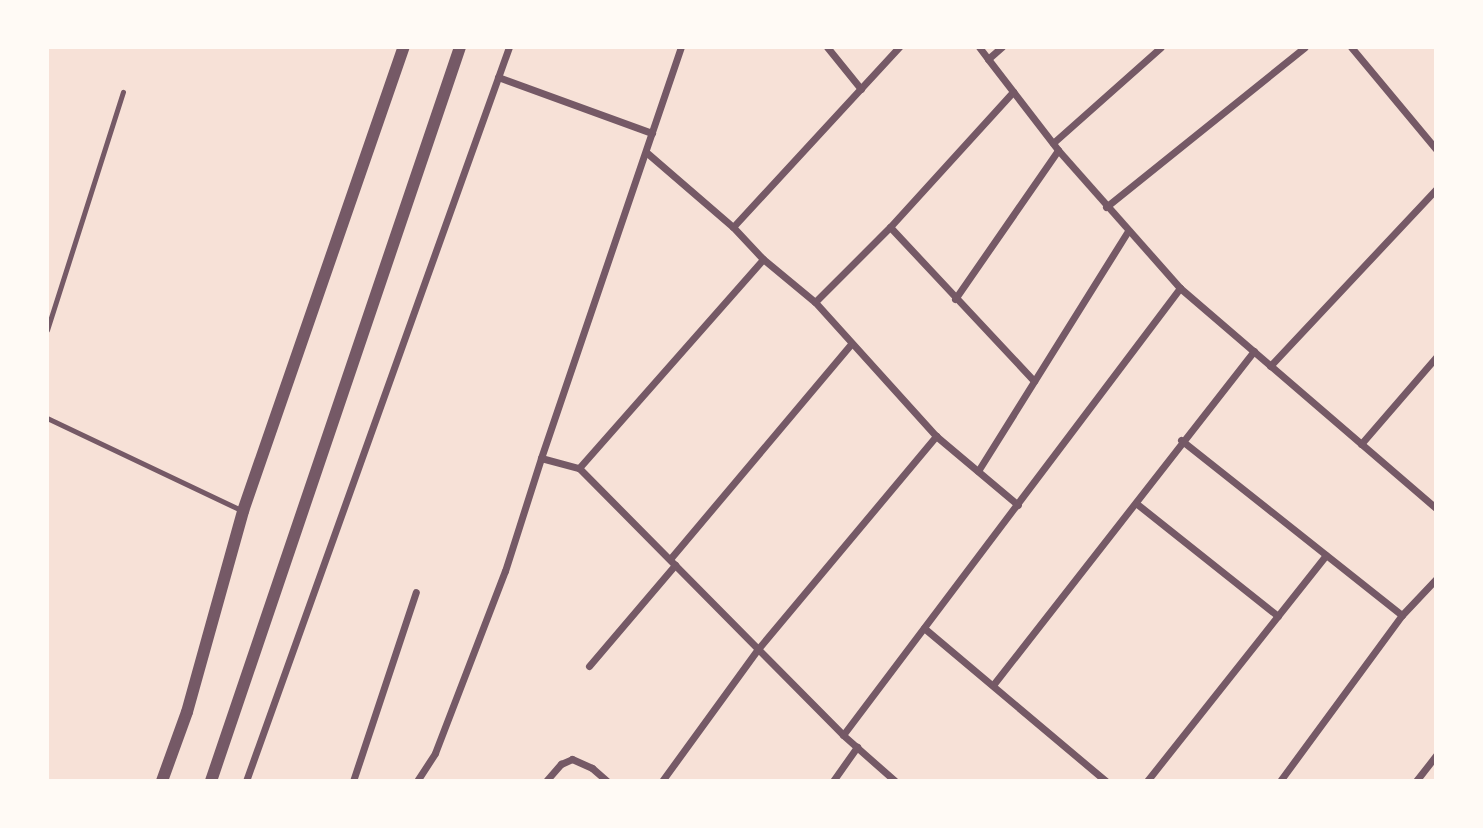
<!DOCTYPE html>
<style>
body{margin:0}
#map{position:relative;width:1483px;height:828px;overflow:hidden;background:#f7e1d7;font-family:Inter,sans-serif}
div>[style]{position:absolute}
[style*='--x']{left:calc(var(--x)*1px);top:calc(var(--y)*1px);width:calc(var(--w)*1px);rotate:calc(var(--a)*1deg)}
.service>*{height:5px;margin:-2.5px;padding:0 2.5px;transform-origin:2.5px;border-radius:2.5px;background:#755966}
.minor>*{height:7px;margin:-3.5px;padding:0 3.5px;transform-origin:3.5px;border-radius:3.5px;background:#755966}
.tertiary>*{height:12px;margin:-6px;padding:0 6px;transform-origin:6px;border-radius:6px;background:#755966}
span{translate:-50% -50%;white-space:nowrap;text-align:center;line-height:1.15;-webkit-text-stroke:6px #fffaf5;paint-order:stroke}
.frame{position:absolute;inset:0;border:49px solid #fffaf5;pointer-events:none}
</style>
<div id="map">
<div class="service">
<i style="--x:47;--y:330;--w:250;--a:-72.3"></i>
<i style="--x:47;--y:418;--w:217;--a:25.4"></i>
</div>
<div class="minor">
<i style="--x:827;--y:47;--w:54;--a:51"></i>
<i style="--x:979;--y:47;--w:15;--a:53"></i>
<i style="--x:988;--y:59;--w:18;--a:-41"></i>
<i style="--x:1351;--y:47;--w:133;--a:50.2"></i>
<i style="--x:988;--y:59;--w:115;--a:52.4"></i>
<i style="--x:1058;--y:150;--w:184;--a:48.5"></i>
<i style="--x:1180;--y:288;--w:338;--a:40.7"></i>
<i style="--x:498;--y:77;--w:164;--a:20"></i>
<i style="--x:1053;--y:143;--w:144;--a:-41.6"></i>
<i style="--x:646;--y:152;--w:115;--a:40.8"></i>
<i style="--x:1106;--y:207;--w:255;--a:-38.8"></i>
<i style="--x:890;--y:227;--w:211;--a:46.9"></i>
<i style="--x:763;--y:259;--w:67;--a:39.6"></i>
<i style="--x:815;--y:302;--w:181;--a:47.9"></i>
<i style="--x:936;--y:436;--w:107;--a:40.1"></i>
<i style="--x:955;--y:299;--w:181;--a:-55.3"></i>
<i style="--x:815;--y:302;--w:106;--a:-45"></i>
<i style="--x:890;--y:227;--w:183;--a:-47.7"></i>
<i style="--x:1270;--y:366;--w:243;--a:-46.8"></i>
<i style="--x:1181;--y:440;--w:282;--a:38.4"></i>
<i style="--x:1361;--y:444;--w:115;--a:-49.2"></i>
<i style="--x:541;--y:458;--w:434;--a:-71.2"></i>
<i style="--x:579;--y:468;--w:375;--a:45.3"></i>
<i style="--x:843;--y:735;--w:69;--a:41.5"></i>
<i style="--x:978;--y:471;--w:283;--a:-58"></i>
<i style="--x:1137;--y:504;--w:180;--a:38.5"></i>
<i style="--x:670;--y:559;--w:281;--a:-49.9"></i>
<i style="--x:924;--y:628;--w:238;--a:40.1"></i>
<i style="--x:589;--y:666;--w:133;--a:-49.6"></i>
<i style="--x:993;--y:685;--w:424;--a:-52"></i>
<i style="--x:843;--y:735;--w:560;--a:-52.99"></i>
<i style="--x:246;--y:781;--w:780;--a:-70.29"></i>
<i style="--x:353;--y:781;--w:199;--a:-71.6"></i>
<i style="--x:417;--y:781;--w:33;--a:-57"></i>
<i style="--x:435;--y:753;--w:195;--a:-69"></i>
<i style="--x:505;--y:571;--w:119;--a:-72.3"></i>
<i style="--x:541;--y:458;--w:39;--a:15"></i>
<i style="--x:579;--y:468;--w:278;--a:-48.6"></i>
<i style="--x:763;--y:259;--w:44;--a:-133.2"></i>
<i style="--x:733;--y:227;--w:245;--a:-47.3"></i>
<i style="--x:546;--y:781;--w:23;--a:-49"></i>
<i style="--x:561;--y:764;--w:12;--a:-24"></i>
<i style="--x:572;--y:759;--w:22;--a:24"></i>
<i style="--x:592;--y:768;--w:20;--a:41"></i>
<i style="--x:662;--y:781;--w:163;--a:-54"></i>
<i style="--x:758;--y:649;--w:278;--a:-50.1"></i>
<i style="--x:833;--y:781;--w:42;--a:-54.8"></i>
<i style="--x:1147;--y:781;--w:288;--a:-51.6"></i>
<i style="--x:1280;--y:781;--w:206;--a:-53.7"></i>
<i style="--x:1402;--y:615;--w:50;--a:-46.6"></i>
<i style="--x:1416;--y:781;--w:33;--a:-52"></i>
</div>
<div class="tertiary">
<i style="--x:162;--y:781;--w:73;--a:-70.1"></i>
<i style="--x:187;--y:712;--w:209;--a:-74.4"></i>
<i style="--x:243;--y:511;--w:491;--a:-70.9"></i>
<i style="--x:211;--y:781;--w:775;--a:-71.26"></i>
</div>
<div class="frame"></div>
</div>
